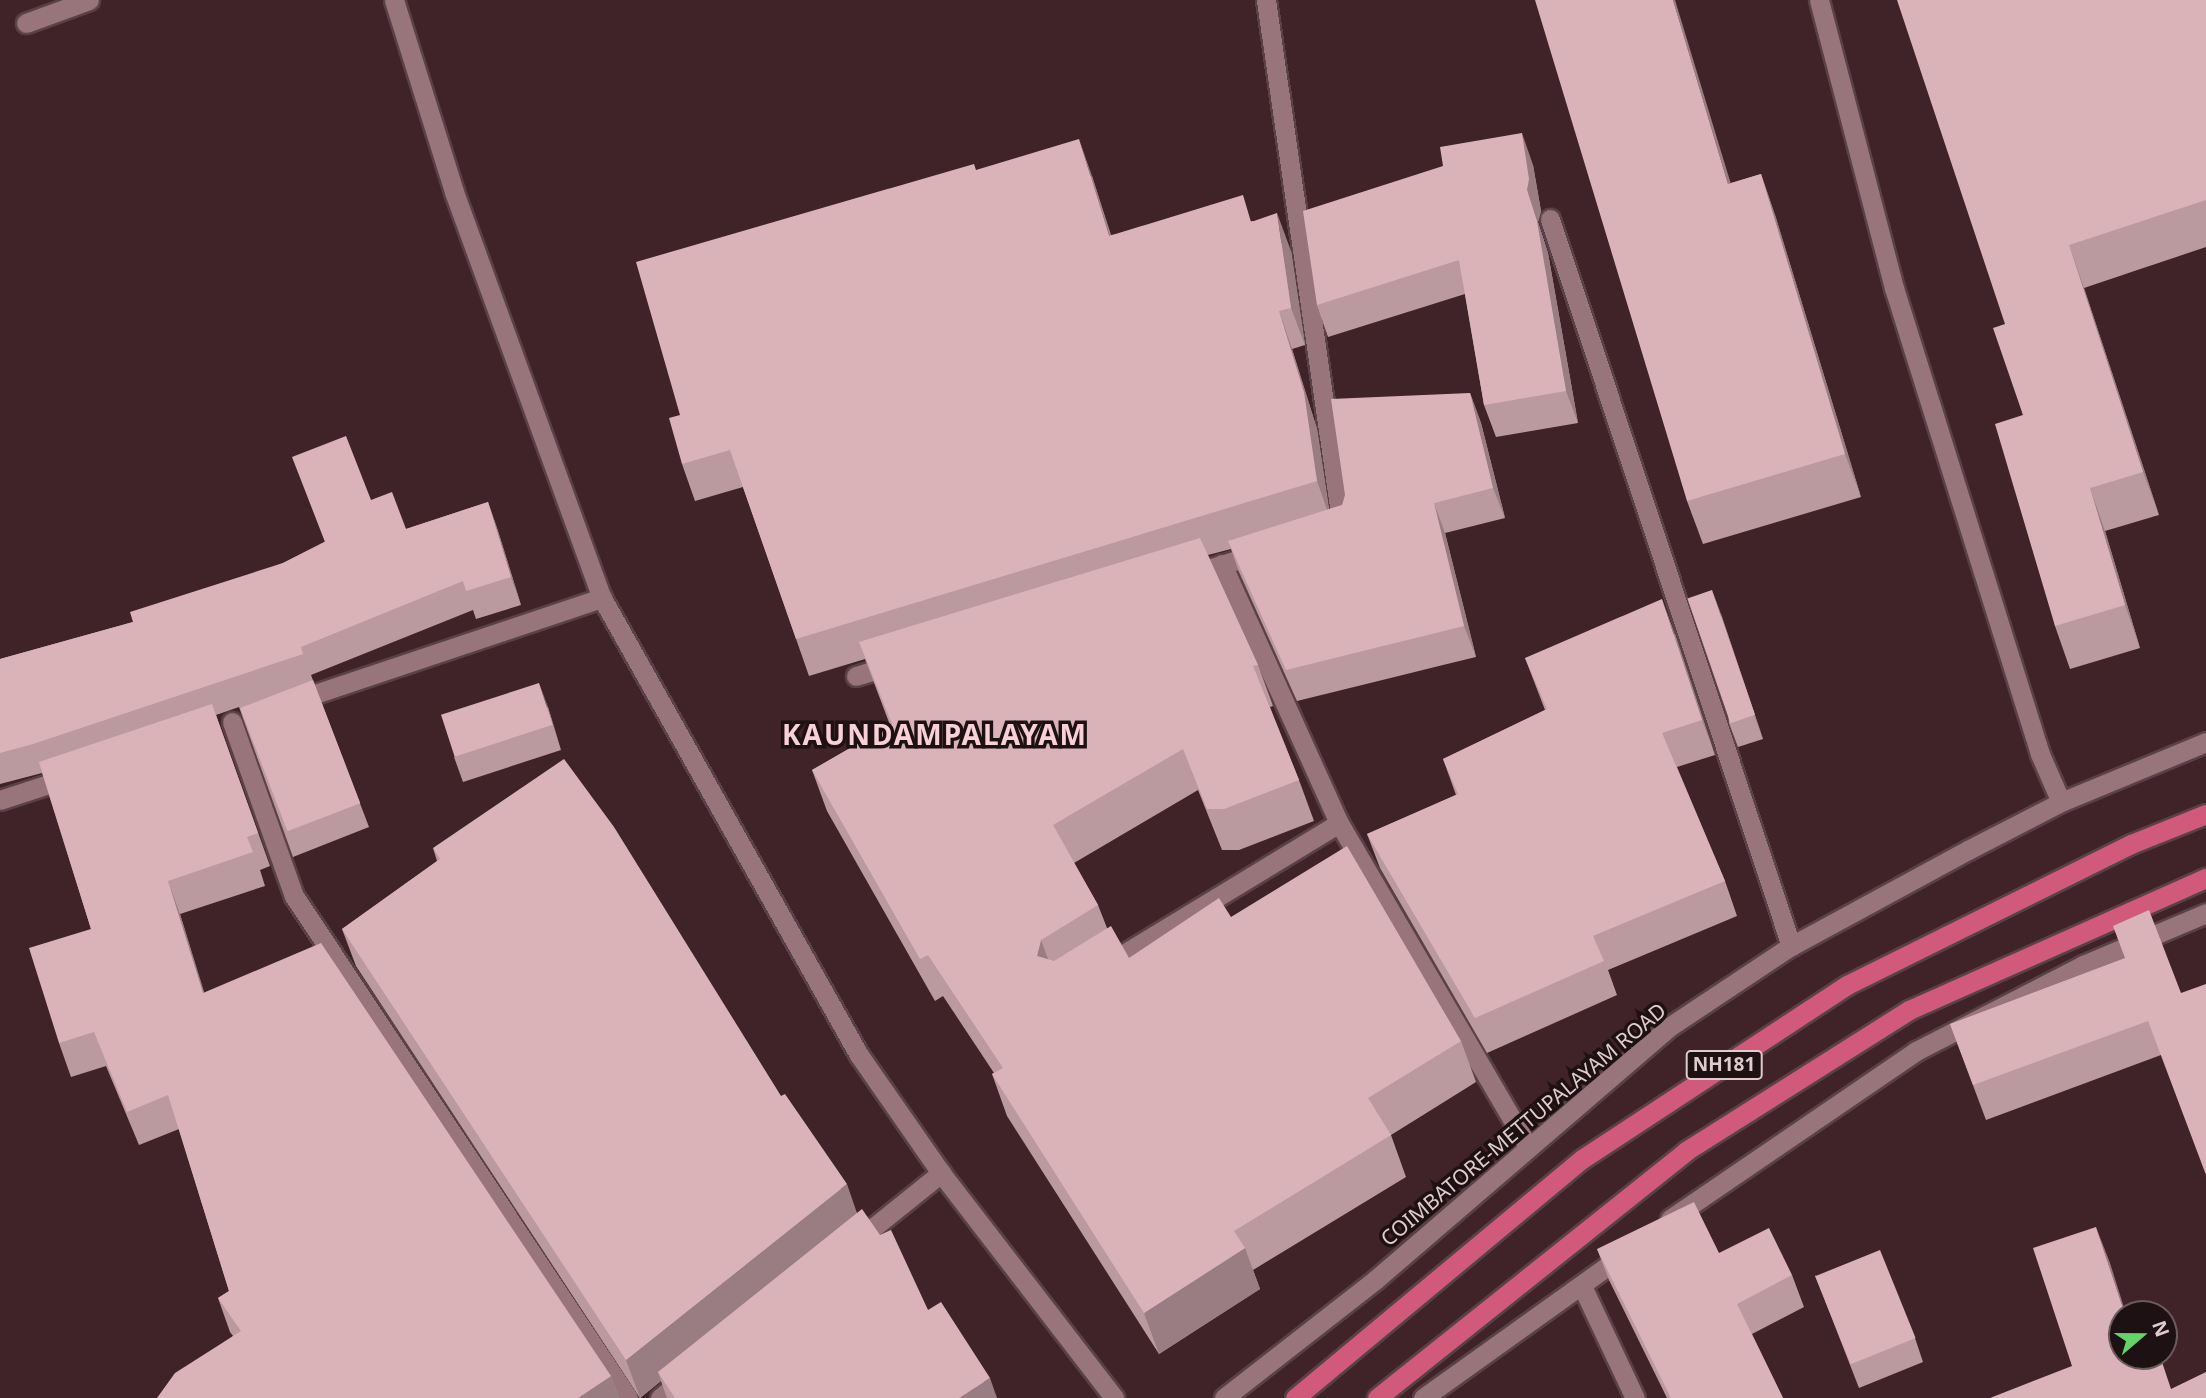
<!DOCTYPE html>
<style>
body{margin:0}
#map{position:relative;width:2206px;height:1398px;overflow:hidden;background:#402329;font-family:"Noto Sans",sans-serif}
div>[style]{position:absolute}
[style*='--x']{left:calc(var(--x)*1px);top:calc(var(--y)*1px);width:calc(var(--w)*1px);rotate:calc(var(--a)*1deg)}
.roads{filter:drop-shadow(2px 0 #5a4147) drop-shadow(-2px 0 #5a4147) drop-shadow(0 2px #5a4147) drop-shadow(0 -2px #5a4147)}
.service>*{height:19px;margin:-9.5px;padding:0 9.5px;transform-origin:9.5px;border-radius:9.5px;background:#98747b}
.minor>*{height:19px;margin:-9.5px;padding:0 9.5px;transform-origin:9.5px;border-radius:9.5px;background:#98747b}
.secondary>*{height:19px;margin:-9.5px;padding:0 9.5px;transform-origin:9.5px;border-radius:9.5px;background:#98747b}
.trunk>*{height:19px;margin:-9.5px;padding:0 9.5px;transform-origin:9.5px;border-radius:9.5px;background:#d15a7a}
.wall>*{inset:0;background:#bb9a9f}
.shaded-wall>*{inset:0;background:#997d82}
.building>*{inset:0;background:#dab3b9;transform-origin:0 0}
span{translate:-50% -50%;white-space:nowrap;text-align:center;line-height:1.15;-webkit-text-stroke:7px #1e1113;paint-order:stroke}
.shield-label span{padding:2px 5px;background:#1e1113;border:2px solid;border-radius:5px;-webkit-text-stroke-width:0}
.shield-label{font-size:19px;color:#dfcbce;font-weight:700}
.street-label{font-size:21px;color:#dfcbce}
.district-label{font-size:28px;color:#f8d0d7;font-weight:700;letter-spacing:2px}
.north{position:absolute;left:2108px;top:1300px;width:70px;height:70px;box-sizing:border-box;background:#1e1113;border:2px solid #6b5b5e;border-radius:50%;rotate:70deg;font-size:19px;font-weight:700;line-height:28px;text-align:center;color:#dfcbce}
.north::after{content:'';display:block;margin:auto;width:24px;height:32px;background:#64d468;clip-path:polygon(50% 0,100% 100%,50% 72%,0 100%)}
</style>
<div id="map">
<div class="roads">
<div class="service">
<i style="--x:1819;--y:0;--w:298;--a:75.4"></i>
<i style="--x:1894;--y:288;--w:488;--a:72.6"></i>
<i style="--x:2040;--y:754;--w:52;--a:66.4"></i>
</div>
<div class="minor">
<i style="--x:1266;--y:0;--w:532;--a:81.79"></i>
<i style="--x:26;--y:23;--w:67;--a:-20.1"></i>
<i style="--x:1550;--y:219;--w:766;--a:71.66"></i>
<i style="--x:1222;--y:564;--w:284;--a:65.7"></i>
<i style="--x:1339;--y:823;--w:373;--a:59.7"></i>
<i style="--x:1188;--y:575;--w:75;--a:-17"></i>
<i style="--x:856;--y:676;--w:41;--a:-17.1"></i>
<i style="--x:294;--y:701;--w:325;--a:-18.5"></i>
<i style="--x:232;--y:722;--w:185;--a:70.4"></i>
<i style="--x:294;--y:896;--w:603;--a:56.36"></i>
<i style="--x:0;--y:800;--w:74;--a:-18.2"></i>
<i style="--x:1104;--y:966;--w:275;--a:-31.3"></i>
<i style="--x:854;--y:1243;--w:112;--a:-38.8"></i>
<i style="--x:1582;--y:1286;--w:124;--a:64.7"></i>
<i style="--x:660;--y:1398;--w:33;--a:-39"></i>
</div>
<div class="secondary">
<i style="--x:394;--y:0;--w:201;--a:72.6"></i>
<i style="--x:454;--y:192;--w:432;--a:70"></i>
<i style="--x:602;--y:598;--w:524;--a:60.65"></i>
<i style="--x:859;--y:1055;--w:144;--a:55.2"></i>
<i style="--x:941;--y:1173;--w:284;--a:52.4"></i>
<i style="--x:1670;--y:1219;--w:298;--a:-34.3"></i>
<i style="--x:1916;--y:1051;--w:188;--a:-27.2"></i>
<i style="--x:2083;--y:965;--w:134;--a:-22.9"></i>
<i style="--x:1224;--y:1398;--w:192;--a:-38"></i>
<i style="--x:1375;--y:1280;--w:388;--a:-40.7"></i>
<i style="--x:1669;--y:1027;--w:146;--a:-33.6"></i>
<i style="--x:1791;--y:946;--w:201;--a:-28.5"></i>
<i style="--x:1968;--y:850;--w:105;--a:-27.3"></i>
<i style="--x:2061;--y:802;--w:157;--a:-22.5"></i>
<i style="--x:1423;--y:1398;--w:247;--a:-35.6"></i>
</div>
<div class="trunk">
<i style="--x:1295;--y:1398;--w:373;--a:-39.8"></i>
<i style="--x:1582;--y:1159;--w:317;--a:-33.3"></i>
<i style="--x:1847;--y:985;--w:317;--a:-26.4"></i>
<i style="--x:2131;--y:844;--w:81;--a:-21.8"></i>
<i style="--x:1377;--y:1398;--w:396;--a:-38.6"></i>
<i style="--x:1686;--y:1151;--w:264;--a:-32.3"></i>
<i style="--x:1909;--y:1010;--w:325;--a:-24"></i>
</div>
</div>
<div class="wall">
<i style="clip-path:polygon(2206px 0,2206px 247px,2084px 288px,2159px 515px,2105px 531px,2140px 648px,2070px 669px,2055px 626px,2023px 415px,2005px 324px)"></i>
<i style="clip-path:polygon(1533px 165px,1541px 211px,1538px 222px,1548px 253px,1578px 423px,1496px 437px,1484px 405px,1465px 294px,1328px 337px,1317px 305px,1443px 166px)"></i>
<i style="clip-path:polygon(977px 170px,1092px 176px,1111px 235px,1253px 221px,1291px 251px,1305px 345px,1292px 349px,1317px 429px,1329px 509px,1342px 505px,1470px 393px,1481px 423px,1505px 518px,1445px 533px,1476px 657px,1297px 701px,1239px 572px,1231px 549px,1208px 555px,1258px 665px,1273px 706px,1270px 707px,1299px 780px,1314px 821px,1239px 850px,1222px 850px,1198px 790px,1074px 863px,1098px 905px,1107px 928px,1129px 958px,1231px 917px,1461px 1041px,1476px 1082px,1391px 1135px,1406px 1177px,1253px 1270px,1260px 1289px,1159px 1354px,1007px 1116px,992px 1074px,994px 1073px,943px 996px,935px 1001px,827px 811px,812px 770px,890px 725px,865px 659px,809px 676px,743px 487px,695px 501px,682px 464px,680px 415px)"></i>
<i style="clip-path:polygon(1761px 174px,1776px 218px,1861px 497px,1703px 544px,1687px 501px,1731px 183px)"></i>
<i style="clip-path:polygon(371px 500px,406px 529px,488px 502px,498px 531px,521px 605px,476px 619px,473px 610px,311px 675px,369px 827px,293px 857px,239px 707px,216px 715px,270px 866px,260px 870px,265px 886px,180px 914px,204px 993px,611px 1376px,619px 1398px,157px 1398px,233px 1336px,230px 1332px,218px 1298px,229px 1291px,179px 1129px,139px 1145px,106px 1066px,71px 1077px,59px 1043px,91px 929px,42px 773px,0 784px,0 659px,133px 622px,283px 563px,324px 542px)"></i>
<i style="clip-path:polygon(1721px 614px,1763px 739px,1738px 747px,1729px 723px)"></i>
<i style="clip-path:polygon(1675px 634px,1715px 755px,1677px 767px,1725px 881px,1737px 916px,1608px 970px,1617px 995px,1487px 1053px,1380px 868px,1367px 834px,1456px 795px,1443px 759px,1545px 710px,1525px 658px)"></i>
<i style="clip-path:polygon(548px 707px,561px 750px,463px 782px,454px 757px)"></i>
<i style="clip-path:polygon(433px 848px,781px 1096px,857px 1213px,928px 1310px,997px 1398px,667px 1398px,661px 1381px,640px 1398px,356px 966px,342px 929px,437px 861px)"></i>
<i style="clip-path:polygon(2181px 993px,2161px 1055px,1986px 1120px,1950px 1024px)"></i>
<i style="clip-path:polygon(1597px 1249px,1719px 1253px,1792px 1275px,1804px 1307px,1752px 1334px,1783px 1398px,1667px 1398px,1609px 1280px)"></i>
<i style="clip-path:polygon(1815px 1275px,1915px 1338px,1923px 1362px,1859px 1388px)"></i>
</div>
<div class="shaded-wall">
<i style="clip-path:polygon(1673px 0,1675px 0,1744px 227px,1728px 184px)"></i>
<i style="clip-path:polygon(1522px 133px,1533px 165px,1541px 211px,1538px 222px,1548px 253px,1578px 423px,1566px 391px,1527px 190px)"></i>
<i style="clip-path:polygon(1079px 139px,1092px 176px,1122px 273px,1109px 236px)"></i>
<i style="clip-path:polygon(1761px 174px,1776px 218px,1861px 497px,1845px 454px)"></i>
<i style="clip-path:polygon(1277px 213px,1291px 251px,1305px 345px,1291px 308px)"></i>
<i style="clip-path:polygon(2069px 245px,2084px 288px,2159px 515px,2143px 472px)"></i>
<i style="clip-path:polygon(1279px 311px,1292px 349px,1317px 429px,1330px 518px,1317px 481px)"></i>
<i style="clip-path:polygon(1470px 393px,1481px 423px,1505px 518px,1493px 488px)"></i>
<i style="clip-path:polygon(2090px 488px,2105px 531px,2140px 648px,2125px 605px)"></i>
<i style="clip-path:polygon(488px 502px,498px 531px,521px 605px,511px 577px)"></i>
<i style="clip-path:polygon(1434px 503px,1445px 533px,1476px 657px,1464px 626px)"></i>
<i style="clip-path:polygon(1712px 590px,1721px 614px,1763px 739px,1754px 715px)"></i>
<i style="clip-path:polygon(1662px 599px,1675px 634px,1715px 755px,1702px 720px)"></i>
<i style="clip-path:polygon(539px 683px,548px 707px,561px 750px,553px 725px)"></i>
<i style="clip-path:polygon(168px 881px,180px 914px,215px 1027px,203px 993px)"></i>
<i style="clip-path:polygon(1041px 940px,1056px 981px,1037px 956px)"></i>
<i style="clip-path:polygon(847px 1184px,860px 1222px,658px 1372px,661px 1381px,640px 1398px,626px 1360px)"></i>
<i style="clip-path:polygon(2096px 1227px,2110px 1263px,2126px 1314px,2125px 1314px)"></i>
<i style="clip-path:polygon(1245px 1248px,1260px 1289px,1159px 1354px,1144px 1313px)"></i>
<i style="clip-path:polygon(611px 1376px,619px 1398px,578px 1398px)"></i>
<i style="clip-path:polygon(990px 1378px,997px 1398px,959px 1398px)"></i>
</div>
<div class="building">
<i style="clip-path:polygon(1535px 0,1673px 0,1728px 184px,1761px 174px,1845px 454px,1687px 501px)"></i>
<i style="clip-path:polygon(1897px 0,2206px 0,2206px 200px,2069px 245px,2143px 472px,2090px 488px,2125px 605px,2055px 626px,1995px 424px,2023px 415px,1993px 328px,2005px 324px)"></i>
<i style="clip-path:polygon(1522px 133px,1529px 179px,1527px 190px,1537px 221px,1566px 391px,1484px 405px,1459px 260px,1317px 305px,1303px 211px,1443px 166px,1440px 147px)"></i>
<i style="clip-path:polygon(1079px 139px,1109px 236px,1243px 195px,1251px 222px,1277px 213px,1291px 308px,1279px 311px,1304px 392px,1317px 481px,796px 639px,730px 450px,682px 464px,669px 418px,680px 415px,636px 262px,974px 164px,976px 170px)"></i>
<i style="clip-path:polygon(1470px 393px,1493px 488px,1434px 503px,1464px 626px,1286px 670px,1228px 541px,1342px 505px,1345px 495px,1331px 399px)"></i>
<i style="clip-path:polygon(346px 436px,371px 500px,392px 492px,406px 529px,488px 502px,511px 577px,466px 591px,463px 581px,301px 647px,303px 654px,33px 744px,0 753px,0 659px,133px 622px,130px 612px,283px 563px,325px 542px,292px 457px)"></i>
<i style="clip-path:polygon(1200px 538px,1258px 665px,1253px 666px,1299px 780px,1224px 809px,1207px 809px,1183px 749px,1053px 825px,1098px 905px,1041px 940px,1037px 956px,1054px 961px,1111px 926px,1129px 958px,1219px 898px,1231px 917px,1347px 846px,1461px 1041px,1368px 1098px,1391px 1135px,1234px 1231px,1245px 1248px,1144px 1313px,992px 1074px,1003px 1068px,928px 955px,920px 959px,812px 770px,892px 724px,859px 642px)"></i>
<i style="left:1712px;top:590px;width:132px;height:26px;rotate:71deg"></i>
<i style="clip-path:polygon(1662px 599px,1702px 720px,1662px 733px,1725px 881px,1593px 936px,1604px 961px,1475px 1018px,1367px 834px,1458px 794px,1443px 759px,1547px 709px,1525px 658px)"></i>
<i style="left:313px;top:680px;width:132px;height:78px;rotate:69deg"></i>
<i style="left:539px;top:683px;width:44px;height:103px;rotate:72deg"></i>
<i style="clip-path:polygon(212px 704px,258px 833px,247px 837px,253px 852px,168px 881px,203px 993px,321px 943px,611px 1376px,578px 1398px,157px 1398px,175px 1373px,241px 1331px,218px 1298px,229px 1291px,168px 1095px,127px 1112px,94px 1032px,59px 1043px,29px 948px,91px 929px,39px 762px)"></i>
<i style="clip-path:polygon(564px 759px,614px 827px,781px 1096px,785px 1094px,847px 1184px,626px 1360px,342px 929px,440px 859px,433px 848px)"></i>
<i style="clip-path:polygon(2149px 910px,2181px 993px,2206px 984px,2206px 1175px,2148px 1021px,1973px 1085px,1950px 1024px,2125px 958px,2113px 926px)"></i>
<i style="clip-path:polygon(1694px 1202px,1719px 1253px,1769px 1228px,1792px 1275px,1737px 1304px,1783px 1398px,1671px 1398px,1597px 1249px)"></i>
<i style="clip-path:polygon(862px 1209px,880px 1235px,891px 1230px,928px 1310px,941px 1302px,990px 1378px,959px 1398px,675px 1398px,658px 1372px)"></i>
<i style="clip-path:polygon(2096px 1227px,2125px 1314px,2122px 1314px,2122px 1356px,2160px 1356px,2171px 1389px,2206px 1372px,2206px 1398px,1990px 1398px,2072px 1366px,2033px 1248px)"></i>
<i style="left:1880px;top:1250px;width:95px;height:70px;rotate:68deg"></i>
</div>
<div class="shield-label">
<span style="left:1724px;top:1065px">NH181</span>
</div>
<div class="street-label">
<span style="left:1523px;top:1124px;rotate:-40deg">COIMBATORE-METTUPALAYAM ROAD</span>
</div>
<div class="district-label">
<span style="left:935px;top:734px">KAUNDAMPALAYAM</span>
</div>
<div class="north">N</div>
</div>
